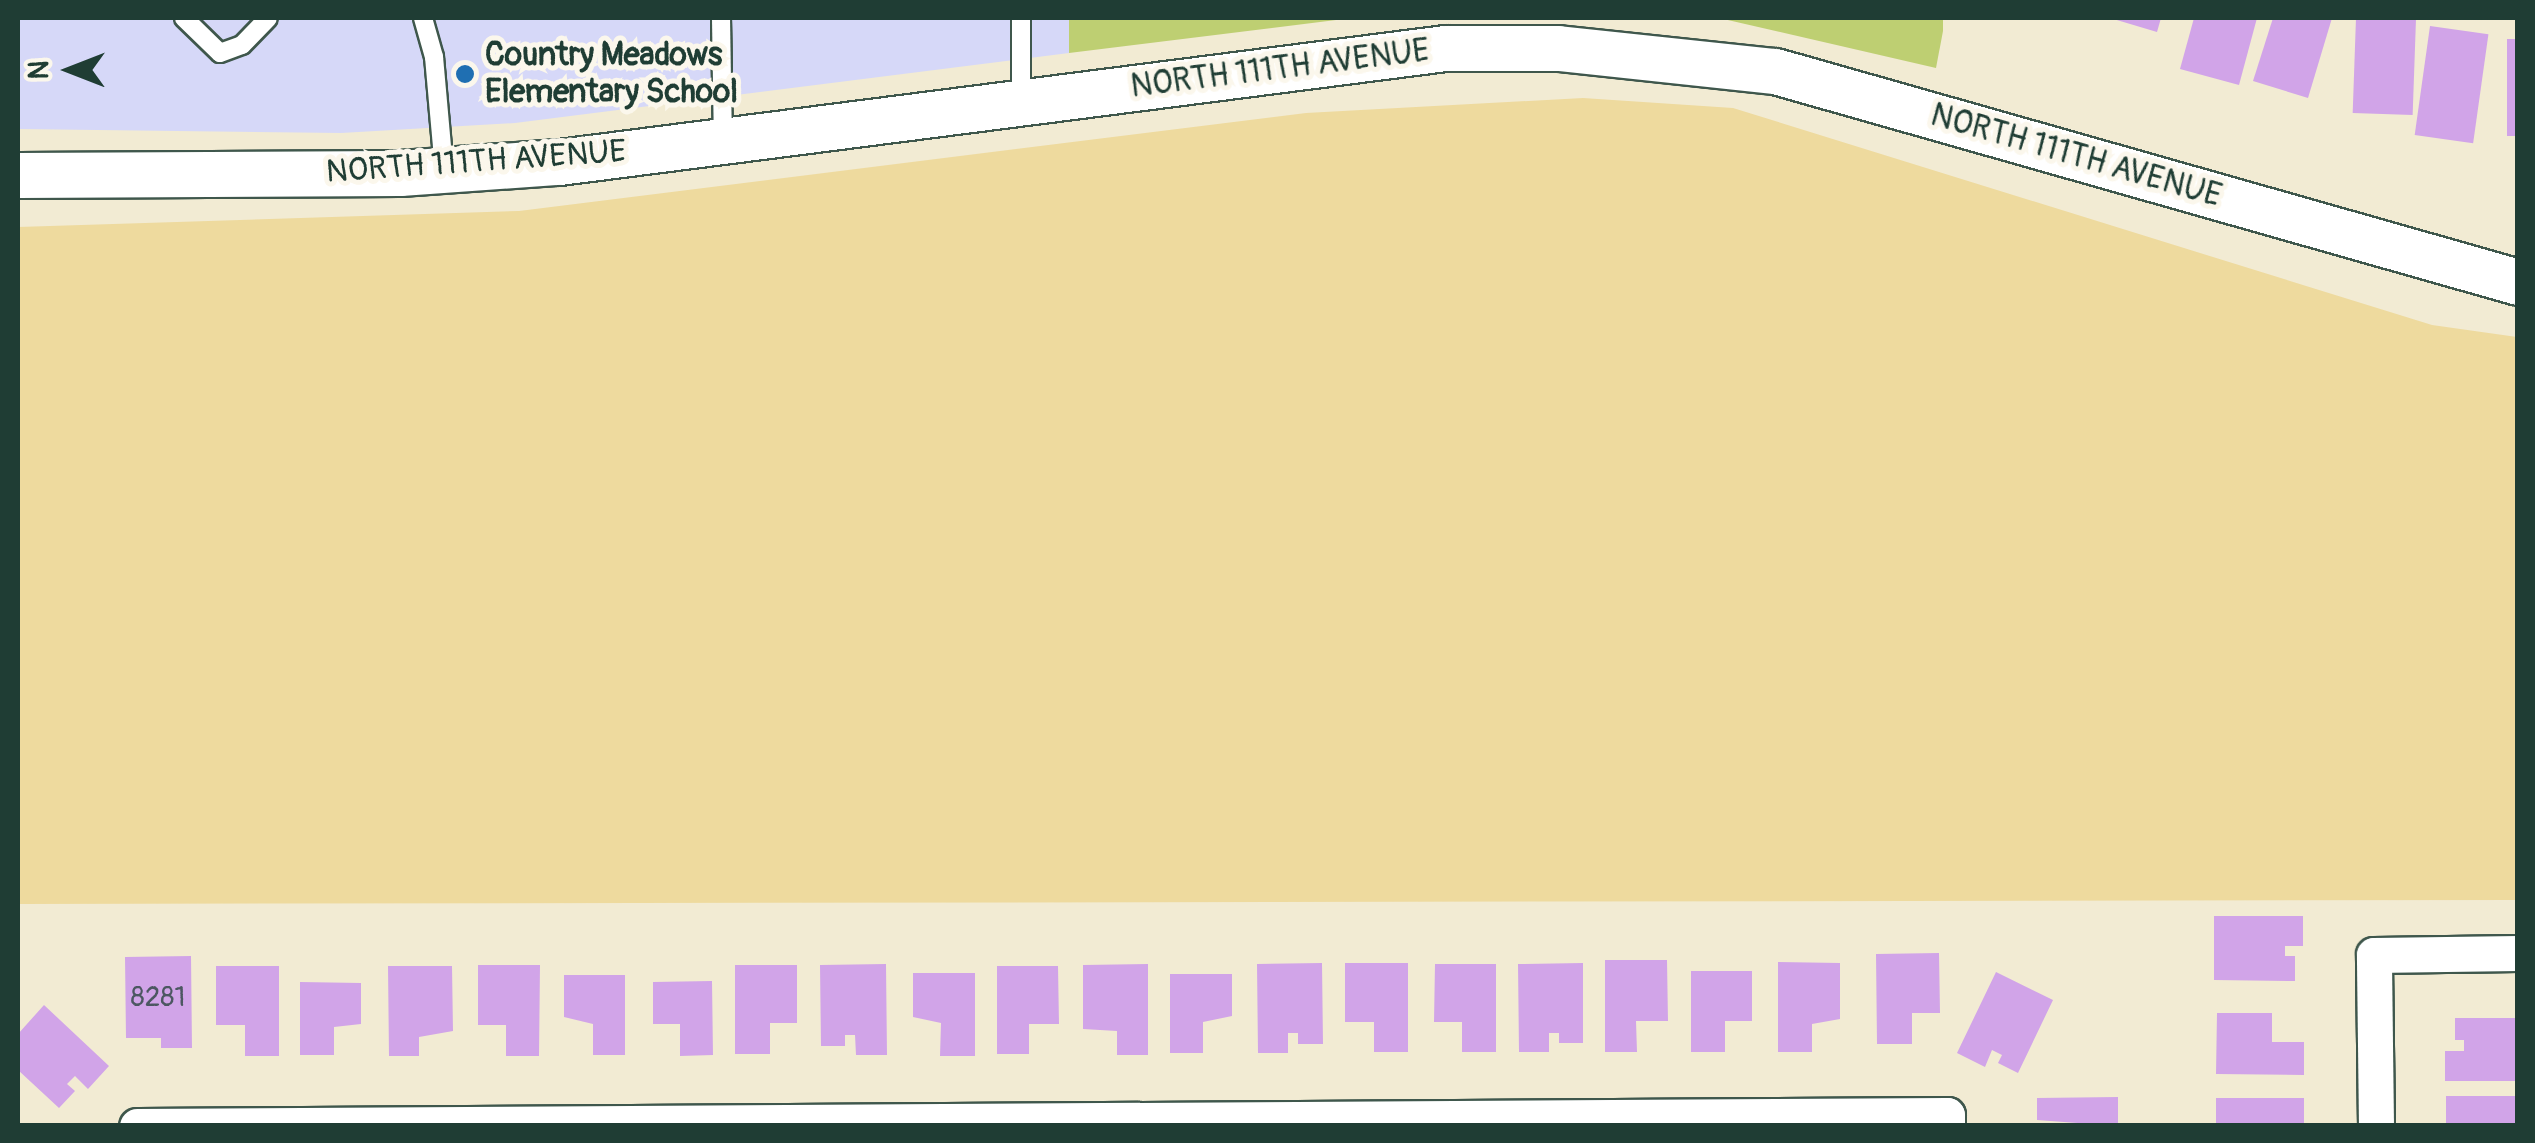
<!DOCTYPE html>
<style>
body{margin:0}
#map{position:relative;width:2535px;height:1143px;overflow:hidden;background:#f2ebd3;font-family:Pangolin,sans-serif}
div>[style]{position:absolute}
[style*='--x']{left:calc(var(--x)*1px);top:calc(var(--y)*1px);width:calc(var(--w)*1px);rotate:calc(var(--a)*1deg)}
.built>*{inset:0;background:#d6d8f8}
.green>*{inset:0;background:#becf72}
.sand>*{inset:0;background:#eeda9e}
.building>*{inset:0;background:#d1a4e8;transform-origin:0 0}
.roads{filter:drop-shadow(2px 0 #3f574c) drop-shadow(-2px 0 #3f574c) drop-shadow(0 2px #3f574c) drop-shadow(0 -2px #3f574c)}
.service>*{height:18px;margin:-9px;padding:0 9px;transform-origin:9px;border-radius:9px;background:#fff}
.minor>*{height:35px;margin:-17.5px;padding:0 17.5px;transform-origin:17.5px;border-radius:17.5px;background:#fff}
.tertiary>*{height:45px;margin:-22.5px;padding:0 22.5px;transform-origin:22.5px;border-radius:22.5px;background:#fff}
.dots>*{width:28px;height:28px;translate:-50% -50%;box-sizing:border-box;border:5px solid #fbf7ec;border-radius:50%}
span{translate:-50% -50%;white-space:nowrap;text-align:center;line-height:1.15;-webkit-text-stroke:10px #fbf7ec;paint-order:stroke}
.number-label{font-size:28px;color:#4c5761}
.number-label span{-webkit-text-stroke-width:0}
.poi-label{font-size:32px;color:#1f3d34;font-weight:700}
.left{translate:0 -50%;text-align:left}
.street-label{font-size:32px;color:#1f3d34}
.frame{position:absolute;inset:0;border:20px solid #1f3d34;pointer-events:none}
.north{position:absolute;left:20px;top:20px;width:100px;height:100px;-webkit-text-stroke:8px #fbf7ec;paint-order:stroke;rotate:270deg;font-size:28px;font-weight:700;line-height:40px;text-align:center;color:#1f3d34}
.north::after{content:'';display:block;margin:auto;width:35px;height:45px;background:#1f3d34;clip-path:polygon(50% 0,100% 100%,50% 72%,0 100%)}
</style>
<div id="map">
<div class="built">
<i style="clip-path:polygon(18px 18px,1069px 18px,1069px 53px,515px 123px,341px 133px,18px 129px)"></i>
</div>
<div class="green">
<i style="clip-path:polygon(1069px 18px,1352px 18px,1069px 53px)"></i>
<i style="clip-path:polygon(1719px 18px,1943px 18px,1943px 31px,1936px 68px)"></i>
</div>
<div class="sand">
<i style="clip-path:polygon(1583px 98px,1733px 108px,2432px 325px,2517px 337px,2517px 900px,18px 904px,18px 227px,519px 211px,1306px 113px)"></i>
</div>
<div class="building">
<i style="clip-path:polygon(2110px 18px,2161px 18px,2157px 32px)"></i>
<i style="clip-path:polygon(2194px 18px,2257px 18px,2239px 85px,2180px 69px)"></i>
<i style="clip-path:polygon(2273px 18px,2332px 18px,2308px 98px,2253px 81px)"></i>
<i style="left:2356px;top:18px;width:60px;height:95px;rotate:2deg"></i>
<i style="left:2430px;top:26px;width:59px;height:110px;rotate:8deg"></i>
<i style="left:2507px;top:39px;width:11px;height:97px"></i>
<i style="clip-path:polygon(2214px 916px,2303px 916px,2303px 946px,2285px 946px,2285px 956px,2295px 956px,2295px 981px,2214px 980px)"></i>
<i style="clip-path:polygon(1939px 953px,1940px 1013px,1912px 1013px,1912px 1044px,1877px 1044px,1876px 954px)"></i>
<i style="clip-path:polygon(191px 956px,192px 1048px,161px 1048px,161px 1038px,126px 1038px,125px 957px)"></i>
<i style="clip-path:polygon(1605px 960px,1667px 960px,1668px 1021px,1636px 1021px,1637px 1052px,1605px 1052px)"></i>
<i style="clip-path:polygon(1778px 962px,1840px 963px,1840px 1019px,1812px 1024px,1812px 1052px,1778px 1052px)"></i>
<i style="clip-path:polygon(1322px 963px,1323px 1044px,1298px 1044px,1298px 1033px,1288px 1033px,1288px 1053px,1258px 1053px,1257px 964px)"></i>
<i style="clip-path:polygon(1345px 963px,1408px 963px,1408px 1052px,1374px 1052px,1374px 1022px,1345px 1022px)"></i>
<i style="clip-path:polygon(1583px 963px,1583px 1043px,1559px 1043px,1559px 1033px,1549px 1033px,1549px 1052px,1519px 1052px,1518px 964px)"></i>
<i style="clip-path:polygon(886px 964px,887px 1055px,856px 1055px,855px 1035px,845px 1035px,845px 1046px,821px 1046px,820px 965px)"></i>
<i style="clip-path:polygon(1148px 964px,1148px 1055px,1117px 1055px,1117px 1031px,1083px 1029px,1083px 965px)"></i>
<i style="clip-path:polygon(1435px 964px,1496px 964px,1496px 1052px,1462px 1052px,1462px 1022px,1434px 1022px)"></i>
<i style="clip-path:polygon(478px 965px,540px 965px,539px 1056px,506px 1056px,506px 1025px,478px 1025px)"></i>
<i style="clip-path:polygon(735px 965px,797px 965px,797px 1023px,770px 1023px,770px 1054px,735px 1054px)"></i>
<i style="clip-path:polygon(216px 966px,279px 966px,279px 1056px,245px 1056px,245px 1025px,216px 1025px)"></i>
<i style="clip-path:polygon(388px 966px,452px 966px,453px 1031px,419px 1037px,419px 1056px,389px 1056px)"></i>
<i style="clip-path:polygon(997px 966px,1058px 966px,1059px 1024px,1029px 1024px,1029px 1054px,997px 1054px)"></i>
<i style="clip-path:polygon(1691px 971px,1752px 971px,1752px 1021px,1725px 1021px,1725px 1052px,1691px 1052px)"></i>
<i style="clip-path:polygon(1996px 972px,2053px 1000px,2018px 1073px,1998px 1063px,2002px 1055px,1992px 1050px,1985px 1067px,1957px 1053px)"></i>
<i style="clip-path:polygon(913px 973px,975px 973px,975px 1056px,940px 1056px,941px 1023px,913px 1017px)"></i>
<i style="clip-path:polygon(1170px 974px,1232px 974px,1232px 1016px,1203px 1022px,1203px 1053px,1170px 1053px)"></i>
<i style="clip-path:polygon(564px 975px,625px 975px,625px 1055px,593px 1055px,593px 1024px,564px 1017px)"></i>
<i style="clip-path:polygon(712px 981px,713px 1055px,680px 1056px,680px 1024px,653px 1024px,653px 982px)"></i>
<i style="clip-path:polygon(300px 982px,361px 983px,361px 1024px,334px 1027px,334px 1055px,300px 1055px)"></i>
<i style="clip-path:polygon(44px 1005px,109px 1066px,88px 1089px,75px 1076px,67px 1084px,75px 1091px,59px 1108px,18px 1070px,18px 1034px)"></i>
<i style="clip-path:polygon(2217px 1013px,2272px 1013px,2272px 1042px,2304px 1042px,2304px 1075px,2216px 1074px)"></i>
<i style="clip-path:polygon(2455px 1018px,2518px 1018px,2518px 1081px,2445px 1081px,2445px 1051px,2464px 1051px,2464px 1040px,2455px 1040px)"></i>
<i style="left:2518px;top:1096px;width:30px;height:72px;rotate:90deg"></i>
<i style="clip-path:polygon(2118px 1097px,2118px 1126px,2037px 1120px,2037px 1098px)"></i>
<i style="left:2216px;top:1098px;width:88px;height:28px"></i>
</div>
<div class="roads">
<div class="service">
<i style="--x:184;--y:18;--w:50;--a:44.2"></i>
<i style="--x:220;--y:53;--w:23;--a:-20"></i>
<i style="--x:242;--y:45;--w:37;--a:-46"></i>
<i style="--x:423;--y:18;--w:41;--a:74.2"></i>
<i style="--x:434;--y:57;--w:112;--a:84.9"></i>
<i style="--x:721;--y:18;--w:123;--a:89.1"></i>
<i style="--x:1021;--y:103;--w:85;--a:-90"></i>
</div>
<div class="minor">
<i style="--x:137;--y:1126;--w:1810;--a:-0.35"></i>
<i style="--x:1947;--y:1115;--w:11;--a:90"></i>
<i style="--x:2376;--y:1126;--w:171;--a:-90.7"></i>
<i style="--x:2374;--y:955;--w:144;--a:-0.8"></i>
</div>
<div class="tertiary">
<i style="--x:18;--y:175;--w:382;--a:-0.3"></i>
<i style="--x:400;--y:173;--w:159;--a:-4"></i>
<i style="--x:559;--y:162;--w:893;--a:-7.33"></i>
<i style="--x:1445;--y:48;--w:113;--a:0"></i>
<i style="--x:1558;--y:48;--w:218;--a:6.1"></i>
<i style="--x:1775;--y:71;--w:772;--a:15.85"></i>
</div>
</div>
<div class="dots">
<i style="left:465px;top:74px;background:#1f6fb2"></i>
</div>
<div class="number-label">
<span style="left:158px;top:998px">8281</span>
</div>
<div class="poi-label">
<span class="left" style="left:485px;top:74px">Country Meadows<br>Elementary School</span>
</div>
<div class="street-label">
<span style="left:1280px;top:69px;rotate:-7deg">NORTH 111TH AVENUE</span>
<span style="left:2076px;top:156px;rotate:16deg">NORTH 111TH AVENUE</span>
<span style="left:476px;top:162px;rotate:-4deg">NORTH 111TH AVENUE</span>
</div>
<div class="frame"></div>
<div class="north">N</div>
</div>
